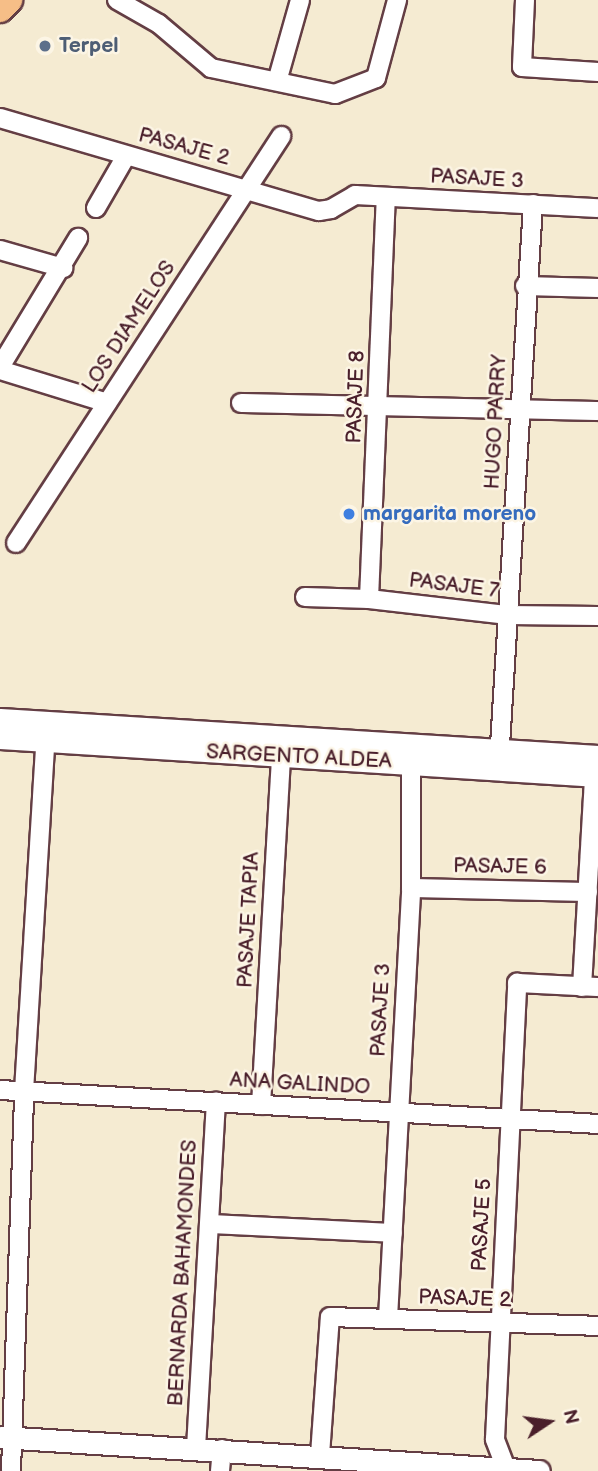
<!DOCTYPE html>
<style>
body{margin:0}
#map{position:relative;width:598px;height:1471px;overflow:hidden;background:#f5ebd2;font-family:"Balsamiq Sans",sans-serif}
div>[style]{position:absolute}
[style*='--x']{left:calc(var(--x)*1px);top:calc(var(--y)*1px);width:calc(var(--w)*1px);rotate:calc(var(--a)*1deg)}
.roads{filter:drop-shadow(2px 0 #643e44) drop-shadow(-2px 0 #643e44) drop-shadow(0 2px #643e44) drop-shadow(0 -2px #643e44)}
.minor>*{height:18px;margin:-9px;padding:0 9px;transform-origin:9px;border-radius:9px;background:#fff}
.tertiary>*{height:21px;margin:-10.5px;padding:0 10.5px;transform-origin:10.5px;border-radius:10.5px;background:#fff}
.primary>*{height:26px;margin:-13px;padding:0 13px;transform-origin:13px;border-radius:13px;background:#f6be87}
.dots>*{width:19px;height:19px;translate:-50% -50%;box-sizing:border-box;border:4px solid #fcf5e5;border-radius:50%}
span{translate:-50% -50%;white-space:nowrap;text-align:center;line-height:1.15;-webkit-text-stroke:5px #fcf5e5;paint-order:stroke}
.service-label{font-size:21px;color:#4e5e75;font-weight:700}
.left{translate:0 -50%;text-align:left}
.street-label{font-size:21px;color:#4a1f2b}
.shop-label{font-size:21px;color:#366cbe;font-weight:700}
.north{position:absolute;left:514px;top:1387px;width:70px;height:70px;-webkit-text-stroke:5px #fcf5e5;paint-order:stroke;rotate:77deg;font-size:19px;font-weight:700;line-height:28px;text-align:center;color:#4a1f2b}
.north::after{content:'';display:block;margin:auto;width:24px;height:32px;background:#4a1f2b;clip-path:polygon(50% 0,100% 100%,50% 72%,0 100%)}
</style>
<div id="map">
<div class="roads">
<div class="minor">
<i style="--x:117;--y:0;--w:48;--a:29.7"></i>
<i style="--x:159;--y:24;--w:68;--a:40.2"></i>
<i style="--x:211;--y:68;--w:127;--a:11.8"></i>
<i style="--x:335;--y:94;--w:44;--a:-21.3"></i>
<i style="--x:376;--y:78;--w:81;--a:-74.9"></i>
<i style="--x:525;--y:0;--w:67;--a:92.6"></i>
<i style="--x:522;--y:67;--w:76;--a:3.8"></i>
<i style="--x:278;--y:78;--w:81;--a:-74.2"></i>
<i style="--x:0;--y:118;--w:332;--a:16.3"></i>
<i style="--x:319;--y:211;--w:12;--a:-9"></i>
<i style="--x:331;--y:209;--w:28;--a:-30"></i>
<i style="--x:355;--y:195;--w:243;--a:3.1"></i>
<i style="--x:96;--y:208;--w:60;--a:-60"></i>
<i style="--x:0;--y:250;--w:66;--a:15.9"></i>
<i style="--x:525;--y:286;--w:73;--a:1.6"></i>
<i style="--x:0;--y:367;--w:151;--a:-58.8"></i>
<i style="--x:0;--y:370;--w:112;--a:17.1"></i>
<i style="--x:241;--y:403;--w:357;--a:1.3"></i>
<i style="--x:16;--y:543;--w:486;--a:-56.9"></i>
<i style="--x:305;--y:597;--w:64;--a:1.8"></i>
<i style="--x:369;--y:599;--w:140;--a:6.6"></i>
<i style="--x:508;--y:615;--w:90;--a:0.6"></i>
<i style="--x:369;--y:599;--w:402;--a:-87.6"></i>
<i style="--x:499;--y:762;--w:559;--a:-86.51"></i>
<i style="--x:411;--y:888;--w:177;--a:1.3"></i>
<i style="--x:582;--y:987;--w:211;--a:-86.7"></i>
<i style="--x:0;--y:1090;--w:599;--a:3.25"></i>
<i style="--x:261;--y:1105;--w:361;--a:-86.7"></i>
<i style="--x:210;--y:1224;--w:183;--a:2.8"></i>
<i style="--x:388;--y:1318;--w:431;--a:-86.9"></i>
<i style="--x:411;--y:888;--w:135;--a:-90"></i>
<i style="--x:196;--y:1448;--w:347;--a:-86.7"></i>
<i style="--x:320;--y:1455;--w:138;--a:-85.9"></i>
<i style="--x:330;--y:1317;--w:268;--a:1.9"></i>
<i style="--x:11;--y:1471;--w:380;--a:-88"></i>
<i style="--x:24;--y:1091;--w:362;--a:-86.5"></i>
<i style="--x:220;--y:1471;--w:22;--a:-85"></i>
<i style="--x:507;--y:1471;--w:34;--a:-111"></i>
<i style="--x:495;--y:1439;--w:457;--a:-87.2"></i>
<i style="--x:517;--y:983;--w:81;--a:2.8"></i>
</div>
<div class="tertiary">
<i style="--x:0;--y:719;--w:599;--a:3.54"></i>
<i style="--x:0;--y:738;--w:599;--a:3.64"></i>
<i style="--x:0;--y:1437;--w:540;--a:3.61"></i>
</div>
<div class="primary">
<i style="--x:0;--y:9;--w:13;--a:-45"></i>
</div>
</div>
<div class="dots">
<i style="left:45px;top:46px;background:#5c6f8a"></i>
<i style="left:349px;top:514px;background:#3f7fe0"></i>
</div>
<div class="service-label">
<span class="left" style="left:59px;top:46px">Terpel</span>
</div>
<div class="street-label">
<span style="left:184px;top:147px;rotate:15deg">PASAJE 2</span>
<span style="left:477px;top:179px;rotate:3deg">PASAJE 3</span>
<span style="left:129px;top:327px;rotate:-57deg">LOS DIAMELOS</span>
<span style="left:356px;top:397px;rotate:-88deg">PASAJE 8</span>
<span style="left:496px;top:422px;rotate:-87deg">HUGO PARRY</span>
<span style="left:454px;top:586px;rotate:7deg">PASAJE 7</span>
<span style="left:299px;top:757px;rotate:3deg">SARGENTO ALDEA</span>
<span style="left:500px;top:867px;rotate:1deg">PASAJE 6</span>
<span style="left:249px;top:920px;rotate:-87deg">PASAJE TAPIA</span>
<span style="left:381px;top:1010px;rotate:-87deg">PASAJE 3</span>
<span style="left:300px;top:1084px;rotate:3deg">ANA GALINDO</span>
<span style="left:482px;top:1225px;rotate:-87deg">PASAJE 5</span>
<span style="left:183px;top:1273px;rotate:-87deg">BERNARDA BAHAMONDES</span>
<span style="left:465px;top:1299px;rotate:2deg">PASAJE 2</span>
</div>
<div class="shop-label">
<span class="left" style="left:363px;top:514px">margarita moreno</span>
</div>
<div class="north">N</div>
</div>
